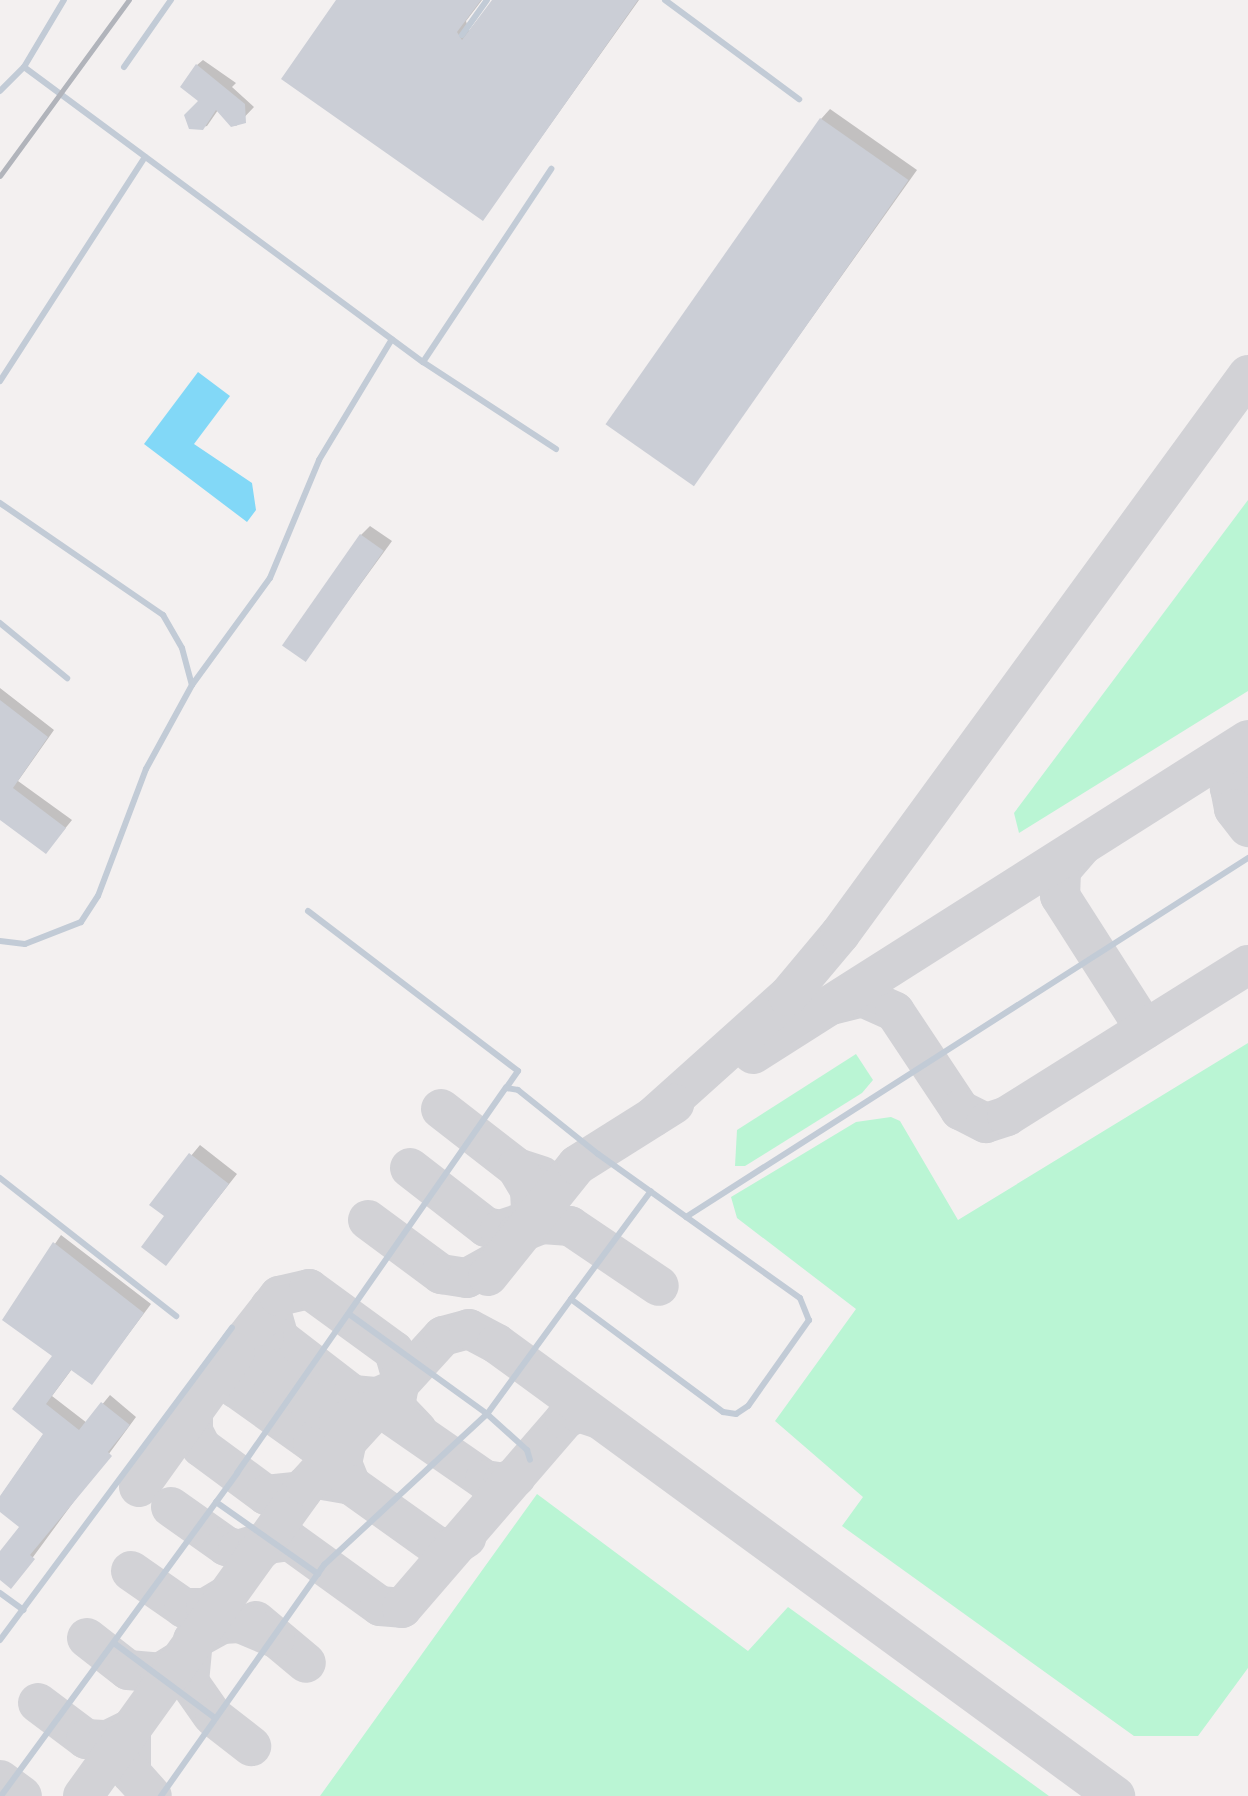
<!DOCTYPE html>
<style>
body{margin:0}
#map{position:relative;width:1248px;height:1796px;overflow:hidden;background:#f3f0f0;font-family:Lato,sans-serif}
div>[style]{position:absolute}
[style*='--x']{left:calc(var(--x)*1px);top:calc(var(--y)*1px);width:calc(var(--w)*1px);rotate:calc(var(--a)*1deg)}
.green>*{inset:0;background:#baf5d4}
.water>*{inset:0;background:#82d8f7}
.shadow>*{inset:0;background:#0003}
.taxiway>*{height:40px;margin:-20px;padding:0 20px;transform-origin:20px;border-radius:20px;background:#d2d2d6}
.building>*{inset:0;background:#cbced6;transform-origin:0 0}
.service>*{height:6px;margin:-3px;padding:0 3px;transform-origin:3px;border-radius:3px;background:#c2cbd6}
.rail>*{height:4.5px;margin:-2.25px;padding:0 2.25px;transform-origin:2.25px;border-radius:2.25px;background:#b1b4bb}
span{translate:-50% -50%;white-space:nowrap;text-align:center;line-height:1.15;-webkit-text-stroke:5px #fff;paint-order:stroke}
</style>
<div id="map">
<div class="green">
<i style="clip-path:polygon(1248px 500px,1248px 691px,1019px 833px,1014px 813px)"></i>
<i style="clip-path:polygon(1248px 1043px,1248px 1668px,1198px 1736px,1134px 1736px,842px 1526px,863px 1497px,775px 1421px,856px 1309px,737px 1218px,731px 1197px,856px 1122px,891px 1117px,900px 1121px,958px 1220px)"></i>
<i style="clip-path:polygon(856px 1054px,873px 1080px,862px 1093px,745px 1166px,735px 1166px,737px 1130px)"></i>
<i style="clip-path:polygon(537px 1494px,748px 1651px,788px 1607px,1049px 1796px,320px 1796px)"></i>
</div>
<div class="water">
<i style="clip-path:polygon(198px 372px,230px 396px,194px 444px,252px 483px,256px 510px,247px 522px,144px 444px)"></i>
</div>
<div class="shadow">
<i style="clip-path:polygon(338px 0,482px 0,466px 21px,469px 31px,493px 0,639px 0,483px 219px)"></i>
<i style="clip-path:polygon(203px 60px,236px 83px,232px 87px,254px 107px,236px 126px,218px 110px,207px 126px,194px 129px,186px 115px,200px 100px,197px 65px)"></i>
<i style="clip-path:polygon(830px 109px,917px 170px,700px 475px,821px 119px)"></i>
<i style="clip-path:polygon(370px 526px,392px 541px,305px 660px,361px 535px)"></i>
<i style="clip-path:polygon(0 688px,54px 730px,18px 781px,72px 820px,46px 852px,0 818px)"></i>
<i style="clip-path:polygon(200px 1145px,237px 1174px,166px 1264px,167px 1216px,151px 1204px)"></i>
<i style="clip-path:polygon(61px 1235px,151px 1304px,92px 1383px,72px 1369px,52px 1396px,87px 1423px,110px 1395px,136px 1417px,11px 1587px,0 1578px,0 1554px,21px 1527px,0 1510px,0 1497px,45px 1432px,14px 1409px,54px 1356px,4px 1319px)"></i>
</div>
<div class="taxiway">
<i style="--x:1248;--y:743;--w:20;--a:127"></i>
<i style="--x:1236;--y:759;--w:30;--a:102"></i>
<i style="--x:1230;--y:788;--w:21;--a:79"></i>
<i style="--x:1234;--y:809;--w:23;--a:52"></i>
<i style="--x:1081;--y:847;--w:30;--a:131"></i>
<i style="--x:1061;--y:870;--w:26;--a:92"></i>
<i style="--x:1060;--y:896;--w:158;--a:57.4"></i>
<i style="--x:831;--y:1005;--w:32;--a:-14"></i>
<i style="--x:862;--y:997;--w:36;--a:24"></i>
<i style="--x:895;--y:1012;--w:118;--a:56.4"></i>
<i style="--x:960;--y:1110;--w:29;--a:27"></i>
<i style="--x:986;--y:1123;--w:22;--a:-18"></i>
<i style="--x:1007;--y:1116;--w:284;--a:-32.1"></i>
<i style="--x:753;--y:1054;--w:586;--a:-32.39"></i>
<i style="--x:441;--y:1109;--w:96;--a:37.8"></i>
<i style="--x:517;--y:1168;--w:26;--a:18"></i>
<i style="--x:653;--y:1117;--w:181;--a:-41.9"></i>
<i style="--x:788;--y:996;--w:81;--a:-50"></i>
<i style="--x:840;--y:934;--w:692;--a:-53.88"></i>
<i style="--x:410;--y:1168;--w:96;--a:37.8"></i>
<i style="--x:486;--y:1227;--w:14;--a:12"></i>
<i style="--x:500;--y:1230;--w:28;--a:-18"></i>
<i style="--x:527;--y:1221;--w:12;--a:-70"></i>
<i style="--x:531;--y:1210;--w:20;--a:-93"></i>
<i style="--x:530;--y:1190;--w:26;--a:-121"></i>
<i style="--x:368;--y:1220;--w:91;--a:36.5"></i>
<i style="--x:441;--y:1274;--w:26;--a:9"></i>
<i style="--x:467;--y:1278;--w:35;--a:-29"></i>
<i style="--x:517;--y:1234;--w:27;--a:-22"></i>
<i style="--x:542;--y:1224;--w:28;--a:4"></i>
<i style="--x:570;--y:1226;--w:107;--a:34"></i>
<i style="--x:488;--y:1276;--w:142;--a:-51.3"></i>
<i style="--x:577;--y:1165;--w:115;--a:-32.2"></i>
<i style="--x:270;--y:1307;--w:32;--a:74"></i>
<i style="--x:279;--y:1338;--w:93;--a:37.6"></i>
<i style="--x:353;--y:1395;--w:25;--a:5"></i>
<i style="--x:378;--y:1397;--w:22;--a:-24"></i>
<i style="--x:264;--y:1337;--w:17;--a:167"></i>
<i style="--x:247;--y:1341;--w:17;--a:135"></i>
<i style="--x:235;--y:1353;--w:19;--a:102"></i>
<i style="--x:231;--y:1372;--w:17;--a:73"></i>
<i style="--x:236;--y:1388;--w:95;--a:35.5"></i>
<i style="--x:313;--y:1443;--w:34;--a:-5"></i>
<i style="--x:347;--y:1440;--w:24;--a:102"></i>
<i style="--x:342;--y:1463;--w:24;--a:68"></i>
<i style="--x:239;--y:1347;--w:65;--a:-51.9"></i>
<i style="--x:279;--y:1296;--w:31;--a:-13"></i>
<i style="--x:309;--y:1289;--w:105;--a:36.1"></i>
<i style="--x:394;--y:1351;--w:25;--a:74"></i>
<i style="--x:401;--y:1375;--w:33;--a:101"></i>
<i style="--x:395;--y:1407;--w:32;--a:46"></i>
<i style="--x:261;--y:1365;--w:97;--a:36.6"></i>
<i style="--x:339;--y:1423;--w:38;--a:-20"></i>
<i style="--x:193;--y:1412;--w:19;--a:90"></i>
<i style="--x:193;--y:1431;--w:18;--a:63"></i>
<i style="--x:201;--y:1447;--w:81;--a:36.4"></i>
<i style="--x:266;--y:1495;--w:36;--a:-6"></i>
<i style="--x:394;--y:1417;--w:111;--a:34.7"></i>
<i style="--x:485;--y:1480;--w:18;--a:9"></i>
<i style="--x:503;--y:1483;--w:14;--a:-25"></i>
<i style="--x:323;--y:1480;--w:28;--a:10"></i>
<i style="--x:351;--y:1485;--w:107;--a:35.5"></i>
<i style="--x:438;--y:1547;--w:14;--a:0"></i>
<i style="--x:452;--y:1547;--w:17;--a:-33"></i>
<i style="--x:139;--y:1487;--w:165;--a:-54.4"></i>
<i style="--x:171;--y:1507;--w:67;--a:35.3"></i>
<i style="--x:226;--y:1546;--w:13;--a:18"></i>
<i style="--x:238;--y:1550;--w:27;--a:-17"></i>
<i style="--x:254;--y:1555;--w:18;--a:-38"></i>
<i style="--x:268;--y:1544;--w:22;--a:-8"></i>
<i style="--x:290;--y:1541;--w:111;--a:35.8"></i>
<i style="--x:380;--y:1606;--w:22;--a:5"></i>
<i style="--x:402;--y:1608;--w:250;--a:-49.2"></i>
<i style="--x:565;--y:1419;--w:15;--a:-28"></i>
<i style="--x:578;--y:1412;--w:20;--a:18"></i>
<i style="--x:131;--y:1571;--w:65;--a:34.9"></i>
<i style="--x:184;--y:1608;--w:22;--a:0"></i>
<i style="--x:206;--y:1608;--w:21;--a:-31"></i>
<i style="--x:256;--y:1621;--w:65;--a:40"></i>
<i style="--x:87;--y:1638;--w:52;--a:38"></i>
<i style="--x:128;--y:1670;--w:32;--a:5"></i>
<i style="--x:160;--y:1673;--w:19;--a:-32"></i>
<i style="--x:38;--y:1703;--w:60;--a:36.9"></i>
<i style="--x:86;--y:1739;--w:22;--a:3"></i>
<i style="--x:108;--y:1740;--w:25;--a:-26"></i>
<i style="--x:212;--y:1715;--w:40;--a:-124.9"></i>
<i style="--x:189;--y:1682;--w:42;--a:-84.6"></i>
<i style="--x:193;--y:1640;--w:33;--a:-29"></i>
<i style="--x:222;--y:1624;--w:18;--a:-3"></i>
<i style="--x:240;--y:1623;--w:38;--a:23"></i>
<i style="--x:215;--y:1718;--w:46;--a:37.9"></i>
<i style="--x:131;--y:1729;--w:44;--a:90"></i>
<i style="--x:131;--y:1773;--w:31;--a:48"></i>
<i style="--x:0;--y:1780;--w:27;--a:36"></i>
<i style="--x:83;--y:1796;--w:382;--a:-54.3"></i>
<i style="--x:306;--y:1486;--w:203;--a:-47.6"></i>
<i style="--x:443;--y:1336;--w:27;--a:-15"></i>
<i style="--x:469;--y:1329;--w:32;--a:28"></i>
<i style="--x:497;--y:1344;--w:766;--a:36.18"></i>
</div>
<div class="building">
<i style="clip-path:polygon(336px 0,481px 0,457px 32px,462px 40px,492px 0,638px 0,483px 221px,281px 79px)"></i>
<i style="clip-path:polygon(196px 64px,245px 104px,246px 123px,231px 127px,216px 110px,203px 130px,189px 129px,184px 115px,198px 101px,180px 87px)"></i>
<i style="left:820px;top:118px;width:108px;height:374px;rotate:35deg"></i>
<i style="left:360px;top:534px;width:29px;height:136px;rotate:35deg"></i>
<i style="clip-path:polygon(0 700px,48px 737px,13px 788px,66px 828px,46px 854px,0 820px)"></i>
<i style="clip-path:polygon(189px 1153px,229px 1184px,166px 1266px,141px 1247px,164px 1216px,149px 1205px)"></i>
<i style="clip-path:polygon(53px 1242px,144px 1313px,92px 1385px,71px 1370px,46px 1404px,79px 1430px,101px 1402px,130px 1425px,108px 1452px,112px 1456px,30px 1555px,35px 1559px,11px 1589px,0 1580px,0 1551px,19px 1527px,0 1512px,0 1496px,43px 1434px,12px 1409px,52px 1356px,2px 1320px)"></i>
</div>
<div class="service">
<i style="--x:665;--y:0;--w:167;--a:36.5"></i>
<i style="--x:462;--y:35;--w:43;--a:-54.5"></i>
<i style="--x:24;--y:67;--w:496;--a:36.5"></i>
<i style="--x:423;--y:362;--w:159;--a:33.2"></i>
<i style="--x:124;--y:67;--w:82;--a:-55"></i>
<i style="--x:0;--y:91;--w:34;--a:-45"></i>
<i style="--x:24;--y:67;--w:78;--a:-59.2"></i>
<i style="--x:423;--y:362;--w:232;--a:-56.4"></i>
<i style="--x:0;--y:381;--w:267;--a:-57.1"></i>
<i style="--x:0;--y:503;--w:198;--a:34.5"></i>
<i style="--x:163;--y:615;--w:38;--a:60"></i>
<i style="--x:182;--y:648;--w:38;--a:75"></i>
<i style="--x:0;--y:623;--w:87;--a:39.4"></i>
<i style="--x:308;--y:911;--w:264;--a:37.3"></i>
<i style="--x:518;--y:1071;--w:21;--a:125"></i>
<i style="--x:0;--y:941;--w:25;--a:7"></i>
<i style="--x:25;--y:944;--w:60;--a:-21.4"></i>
<i style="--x:81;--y:922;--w:31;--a:-57"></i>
<i style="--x:98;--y:896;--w:136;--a:-69.3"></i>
<i style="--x:146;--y:769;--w:96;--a:-61.3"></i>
<i style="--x:192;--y:685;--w:132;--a:-53.9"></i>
<i style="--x:270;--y:578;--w:128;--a:-67.4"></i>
<i style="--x:319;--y:460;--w:141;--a:-58.9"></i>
<i style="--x:0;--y:1178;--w:224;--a:38.1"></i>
<i style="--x:686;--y:1217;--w:667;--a:-32.57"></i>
<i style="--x:571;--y:1299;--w:134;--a:-53.5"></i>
<i style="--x:349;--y:1314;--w:170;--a:35.9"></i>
<i style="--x:487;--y:1414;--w:54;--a:42"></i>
<i style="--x:527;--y:1450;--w:10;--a:73"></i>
<i style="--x:216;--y:1502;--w:125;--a:35.2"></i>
<i style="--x:0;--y:1593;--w:29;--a:36"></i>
<i style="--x:0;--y:1640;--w:389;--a:-53.4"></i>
<i style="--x:114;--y:1643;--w:126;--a:36.6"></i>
<i style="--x:1;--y:1796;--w:400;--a:-53.8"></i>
<i style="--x:237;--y:1473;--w:470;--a:-55.1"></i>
<i style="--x:506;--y:1088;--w:12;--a:9"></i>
<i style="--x:518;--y:1090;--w:102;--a:38.7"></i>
<i style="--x:598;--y:1154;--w:248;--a:35.5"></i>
<i style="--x:800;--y:1298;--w:24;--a:68"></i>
<i style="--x:809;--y:1320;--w:105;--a:125.3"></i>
<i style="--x:748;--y:1406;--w:14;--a:146"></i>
<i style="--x:736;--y:1414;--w:13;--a:-171"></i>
<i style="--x:723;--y:1412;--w:189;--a:-143.4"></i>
<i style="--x:571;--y:1299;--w:142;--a:126.1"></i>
<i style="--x:487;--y:1414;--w:222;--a:137.2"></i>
<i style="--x:324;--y:1565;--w:283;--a:125.2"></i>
</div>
<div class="rail">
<i style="--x:0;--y:176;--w:218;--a:-53.8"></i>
</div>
</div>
